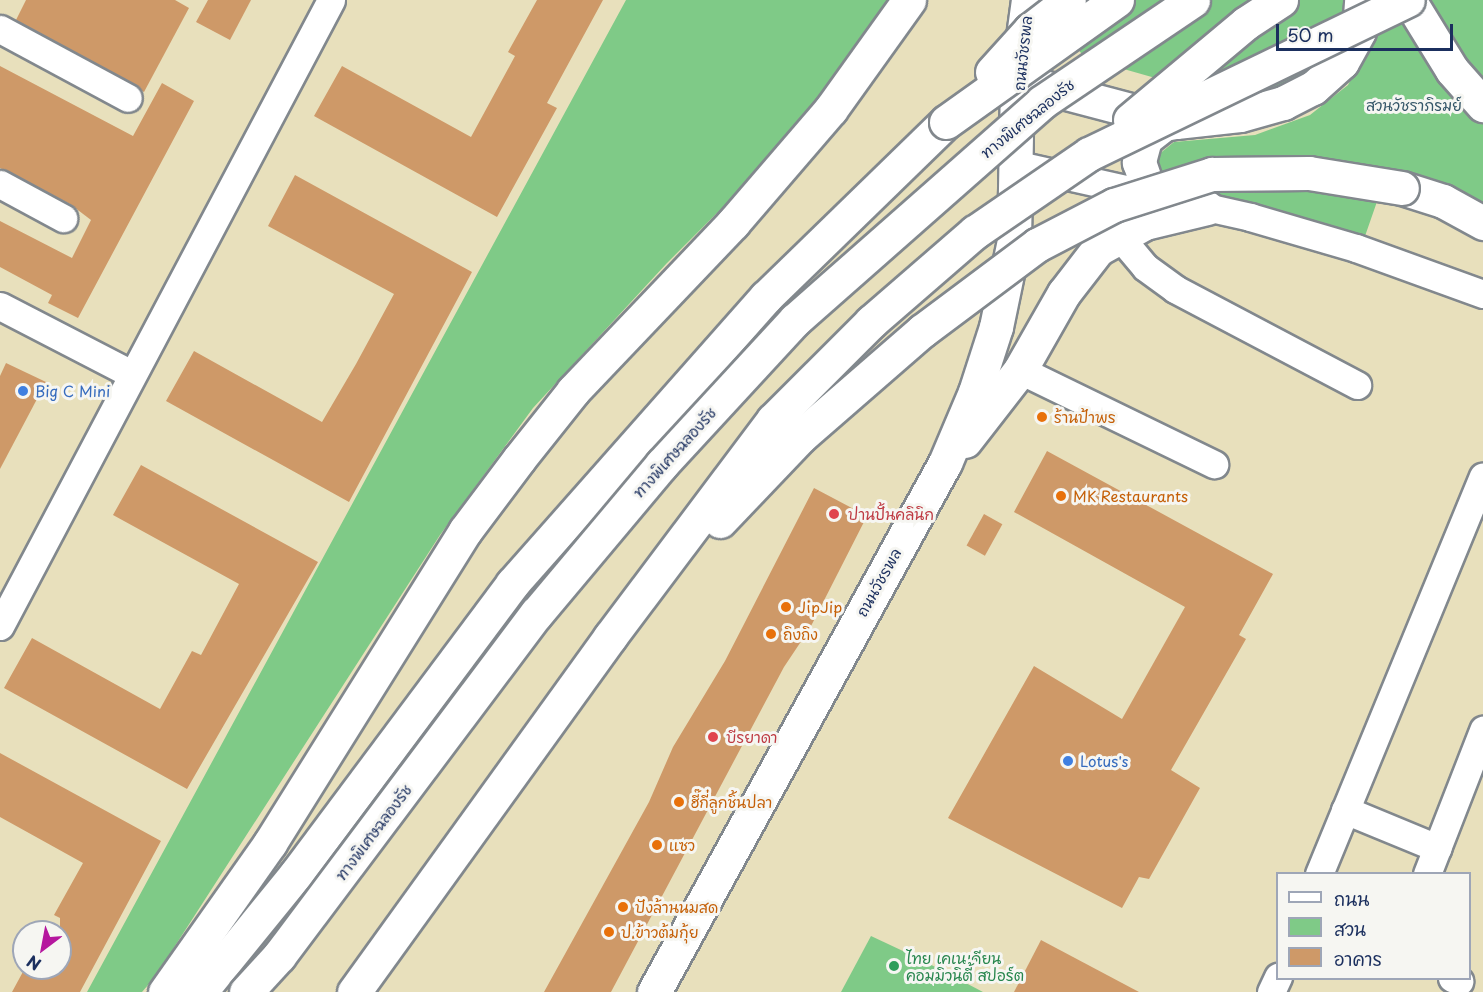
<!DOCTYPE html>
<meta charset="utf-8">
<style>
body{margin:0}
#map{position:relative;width:1483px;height:992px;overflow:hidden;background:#e8e0bc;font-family:"Playpen Sans","Playpen Sans Thai",sans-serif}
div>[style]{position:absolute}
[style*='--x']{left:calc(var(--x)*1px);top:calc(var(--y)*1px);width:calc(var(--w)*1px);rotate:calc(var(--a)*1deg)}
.green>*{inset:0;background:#7fca87}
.building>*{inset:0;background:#ce9968;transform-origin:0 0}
.roads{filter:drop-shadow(2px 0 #82888d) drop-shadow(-2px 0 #82888d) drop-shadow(0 2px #82888d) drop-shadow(0 -2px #82888d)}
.minor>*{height:27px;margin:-13.5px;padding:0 13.5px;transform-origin:13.5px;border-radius:13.5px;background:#fff}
.secondary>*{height:33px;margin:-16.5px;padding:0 16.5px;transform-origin:16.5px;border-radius:16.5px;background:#fff}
.primary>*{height:33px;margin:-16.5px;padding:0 16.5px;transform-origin:16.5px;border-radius:16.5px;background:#fff}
.motorway>*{height:33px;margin:-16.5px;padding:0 16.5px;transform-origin:16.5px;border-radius:16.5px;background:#fff}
.bridges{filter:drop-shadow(2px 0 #82888d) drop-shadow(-2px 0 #82888d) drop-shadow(0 2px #82888d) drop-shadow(0 -2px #82888d)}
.motorway-bridge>*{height:33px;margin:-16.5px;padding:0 16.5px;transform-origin:16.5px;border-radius:16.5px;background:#fff}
.dots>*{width:16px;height:16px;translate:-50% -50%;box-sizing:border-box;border:3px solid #f6f6f2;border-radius:50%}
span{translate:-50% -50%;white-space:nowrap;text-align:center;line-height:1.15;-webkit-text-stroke:6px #f6f6f2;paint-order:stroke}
.street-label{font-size:15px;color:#1b2f5e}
.park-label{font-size:15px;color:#345668}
.shop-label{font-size:15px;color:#366cbe}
.left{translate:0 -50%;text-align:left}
.food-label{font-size:15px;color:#c56008}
.health-label{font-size:15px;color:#be3a42}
.leisure-label{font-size:15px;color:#27864d}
.legend{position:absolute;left:1276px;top:872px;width:195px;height:108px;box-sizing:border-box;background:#f6f6f2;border:2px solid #9ea6b7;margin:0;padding:8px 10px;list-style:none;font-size:18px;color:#1b2f5e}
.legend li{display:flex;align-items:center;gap:12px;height:30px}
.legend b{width:30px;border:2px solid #9ea6b7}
.north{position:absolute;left:12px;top:920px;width:60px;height:60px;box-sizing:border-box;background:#f6f6f2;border:2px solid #9ea6b7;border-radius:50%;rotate:212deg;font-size:16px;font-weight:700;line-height:24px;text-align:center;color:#1b2f5e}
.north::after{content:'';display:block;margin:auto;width:21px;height:27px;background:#b5179e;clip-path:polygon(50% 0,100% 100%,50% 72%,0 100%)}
.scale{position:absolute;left:1276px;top:24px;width:177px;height:27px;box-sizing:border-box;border:3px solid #1b2f5e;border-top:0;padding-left:8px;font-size:18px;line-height:21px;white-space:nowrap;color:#1b2f5e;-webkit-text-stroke:4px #f6f6f2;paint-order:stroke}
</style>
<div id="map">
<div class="green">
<i style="clip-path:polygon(626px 0,895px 0,783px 147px,667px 263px,533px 408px,440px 535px,155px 977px,142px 992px,87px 992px)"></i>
<i style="clip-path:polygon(1077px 0,1483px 0,1483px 207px,1388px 170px,1364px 239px,1206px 202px,1157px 173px,1158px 155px,1174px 142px,1255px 135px,1310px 115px,1348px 85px,1365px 51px,1330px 55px,1292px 81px,1255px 93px,1215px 95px,1085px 58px,1073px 43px)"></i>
<i style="clip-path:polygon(871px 936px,920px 959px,983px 992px,841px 992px)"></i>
</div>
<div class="building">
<i style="clip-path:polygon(26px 0,175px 0,189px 8px,144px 92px,16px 20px)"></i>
<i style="clip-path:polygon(208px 0,251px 0,230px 40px,196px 22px)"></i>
<i style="clip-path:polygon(537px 0,603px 0,547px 103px,557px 108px,497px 217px,314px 116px,342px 66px,471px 137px,515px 56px,508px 52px)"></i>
<i style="clip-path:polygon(0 66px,133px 136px,162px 83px,194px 101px,78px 318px,48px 303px,52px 295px,0 267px,0 221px,72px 258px,91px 220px,70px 204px,0 168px)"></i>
<i style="clip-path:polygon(295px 175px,472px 272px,349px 502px,166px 401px,194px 351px,322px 422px,356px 364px,394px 294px,268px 226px)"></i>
<i style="clip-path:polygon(6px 363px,46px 382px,0 469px,0 376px)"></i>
<i style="clip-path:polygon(1047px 451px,1273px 574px,1239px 635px,1246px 639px,1171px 770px,1200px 788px,1149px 879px,1139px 877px,1122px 908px,948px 818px,1034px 666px,1122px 719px,1185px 607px,1014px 512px)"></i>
<i style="clip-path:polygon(141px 465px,318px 562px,187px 789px,4px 688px,32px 638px,160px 709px,192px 651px,201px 655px,239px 584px,113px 515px)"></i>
<i style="clip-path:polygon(814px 488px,867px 516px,810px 628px,784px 667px,611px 992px,544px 992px,649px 802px,673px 747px,725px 661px)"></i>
<i style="left:984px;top:514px;width:21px;height:36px;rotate:29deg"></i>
<i style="clip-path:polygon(0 753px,161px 841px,80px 992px,12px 992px,25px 968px,60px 968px,60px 918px,54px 915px,83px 863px,0 817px)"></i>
<i style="clip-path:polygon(1041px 940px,1139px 992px,1014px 992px)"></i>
</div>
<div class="roads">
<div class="minor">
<i style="--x:0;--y:29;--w:145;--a:28.3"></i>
<i style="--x:1018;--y:165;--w:238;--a:12.6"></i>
<i style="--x:1250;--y:217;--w:110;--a:16.3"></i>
<i style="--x:1356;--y:248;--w:135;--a:19.9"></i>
<i style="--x:0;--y:184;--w:72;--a:28.4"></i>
<i style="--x:1120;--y:237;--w:39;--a:50"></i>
<i style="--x:1145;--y:267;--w:37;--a:36"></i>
<i style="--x:1175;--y:289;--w:206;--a:27.8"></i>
<i style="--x:0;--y:306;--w:148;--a:27.3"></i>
<i style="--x:1020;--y:370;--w:216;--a:25.9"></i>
<i style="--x:0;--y:626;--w:708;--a:-62.13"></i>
<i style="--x:1345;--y:810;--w:100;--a:22.4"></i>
<i style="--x:1319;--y:874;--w:430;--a:-67.6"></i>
<i style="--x:1427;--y:874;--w:155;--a:-68.7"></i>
<i style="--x:1452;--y:978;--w:8;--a:23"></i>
<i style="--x:1271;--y:992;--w:17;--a:-65"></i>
</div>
<div class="secondary">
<i style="--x:965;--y:441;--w:90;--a:-52.2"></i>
<i style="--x:1020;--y:370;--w:89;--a:-60.3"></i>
<i style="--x:1064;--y:293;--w:56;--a:-52.3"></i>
<i style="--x:1098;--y:249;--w:54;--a:-29"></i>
<i style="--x:1145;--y:223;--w:64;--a:-13.6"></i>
<i style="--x:654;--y:992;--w:604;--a:-61.19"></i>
<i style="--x:945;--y:463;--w:77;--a:-67.1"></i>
<i style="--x:975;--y:392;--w:68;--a:-72.1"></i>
<i style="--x:996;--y:327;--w:89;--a:-78.3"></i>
<i style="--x:1014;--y:240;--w:160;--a:-88.9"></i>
<i style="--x:1017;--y:80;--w:81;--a:-82.2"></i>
</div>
<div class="primary">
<i style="--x:1409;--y:0;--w:82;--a:58.4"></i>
<i style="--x:1452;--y:70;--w:47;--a:48.5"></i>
<i style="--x:1017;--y:80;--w:164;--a:14.8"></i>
<i style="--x:1176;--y:122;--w:64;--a:-6.2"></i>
<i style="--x:1240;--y:115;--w:45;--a:-15.6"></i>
<i style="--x:1283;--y:103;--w:34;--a:-27"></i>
<i style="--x:1313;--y:88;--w:39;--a:-42"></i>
<i style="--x:1342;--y:62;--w:35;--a:-61"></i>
<i style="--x:1359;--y:31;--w:31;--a:-86"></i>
<i style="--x:1175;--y:122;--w:11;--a:170"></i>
<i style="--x:1164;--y:124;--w:24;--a:142"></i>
<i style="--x:1145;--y:139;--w:24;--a:105"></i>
<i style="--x:1139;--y:162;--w:24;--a:71"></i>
<i style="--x:1147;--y:185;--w:12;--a:42"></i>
<i style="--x:1156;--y:193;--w:24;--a:19"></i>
</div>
<div class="motorway">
<i style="--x:1402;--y:188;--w:43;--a:17.6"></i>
<i style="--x:1443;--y:201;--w:46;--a:28.8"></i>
<i style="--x:165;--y:992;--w:182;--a:-54.8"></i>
<i style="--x:270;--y:843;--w:368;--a:-58"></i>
<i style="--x:465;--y:531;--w:90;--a:-53.1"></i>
<i style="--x:519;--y:459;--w:87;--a:-51.5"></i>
<i style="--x:573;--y:391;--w:232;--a:-46.4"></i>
<i style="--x:733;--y:223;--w:150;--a:-49.3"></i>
<i style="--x:831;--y:109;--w:134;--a:-54.4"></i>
<i style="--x:200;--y:992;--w:152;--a:-50.9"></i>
<i style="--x:296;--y:874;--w:362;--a:-53.3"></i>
<i style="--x:512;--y:584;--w:383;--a:-48.5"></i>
<i style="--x:766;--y:297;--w:251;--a:-44.2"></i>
</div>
</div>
<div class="bridges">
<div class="motorway-bridge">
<i style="--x:992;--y:72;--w:57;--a:-47.9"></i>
<i style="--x:1030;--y:30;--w:49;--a:-37.6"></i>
<i style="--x:1130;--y:120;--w:151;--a:-39.9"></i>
<i style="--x:1246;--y:23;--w:42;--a:-33.3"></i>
<i style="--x:946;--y:122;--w:210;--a:-35.5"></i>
<i style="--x:720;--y:521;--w:116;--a:-46.4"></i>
<i style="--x:800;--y:437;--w:162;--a:-41"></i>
<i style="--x:922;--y:331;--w:144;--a:-36.8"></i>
<i style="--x:1037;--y:245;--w:87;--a:-27.5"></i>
<i style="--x:1114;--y:205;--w:103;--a:-17.6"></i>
<i style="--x:1212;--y:174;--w:97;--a:-0.6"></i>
<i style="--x:1309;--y:173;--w:94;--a:9.2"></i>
<i style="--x:246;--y:992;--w:49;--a:-47.5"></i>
<i style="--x:279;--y:956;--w:429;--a:-53.1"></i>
<i style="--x:537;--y:613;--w:194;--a:-50"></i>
<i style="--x:662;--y:464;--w:196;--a:-47.3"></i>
<i style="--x:795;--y:320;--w:329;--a:-41.4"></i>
<i style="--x:1042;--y:102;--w:182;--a:-34"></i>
<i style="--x:354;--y:992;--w:438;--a:-54.2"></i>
<i style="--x:610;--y:637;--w:271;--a:-53.1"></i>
<i style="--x:773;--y:420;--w:139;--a:-45"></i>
<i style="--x:871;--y:322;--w:138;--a:-40.9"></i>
<i style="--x:975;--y:232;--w:138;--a:-34.4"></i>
<i style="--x:1089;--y:154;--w:354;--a:-25.8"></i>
</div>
</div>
<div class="dots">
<i style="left:23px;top:391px;background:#3f7fe0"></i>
<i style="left:1042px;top:417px;background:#e8710a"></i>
<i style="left:1061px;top:496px;background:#e8710a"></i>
<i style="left:834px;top:514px;background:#e0444e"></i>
<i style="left:786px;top:607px;background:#e8710a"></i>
<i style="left:771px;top:634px;background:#e8710a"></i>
<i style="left:713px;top:737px;background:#e0444e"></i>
<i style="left:1068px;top:761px;background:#3f7fe0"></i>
<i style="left:679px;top:802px;background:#e8710a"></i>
<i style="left:657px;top:845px;background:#e8710a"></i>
<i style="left:623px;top:907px;background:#e8710a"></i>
<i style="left:609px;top:932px;background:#e8710a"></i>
<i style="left:894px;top:966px;background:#2e9e5b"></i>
</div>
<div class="street-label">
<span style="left:1022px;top:53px;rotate:-84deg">ถนนวัชรพล</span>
<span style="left:1027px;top:118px;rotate:-39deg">ทางพิเศษฉลองรัช</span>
<span style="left:674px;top:452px;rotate:-48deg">ทางพิเศษฉลองรัช</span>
<span style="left:878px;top:582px;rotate:-61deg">ถนนวัชรพล</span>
<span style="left:373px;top:832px;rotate:-53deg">ทางพิเศษฉลองรัช</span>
</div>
<div class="park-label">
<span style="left:1414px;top:105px">สวนวัชราภิรมย์</span>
</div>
<div class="shop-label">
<span class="left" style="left:35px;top:391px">Big C Mini</span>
<span class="left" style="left:1080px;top:761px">Lotus's</span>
</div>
<div class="food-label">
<span class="left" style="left:1054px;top:417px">ร้านป้าพร</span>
<span class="left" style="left:1073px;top:496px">MK Restaurants</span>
<span class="left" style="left:798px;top:607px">JipJip</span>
<span class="left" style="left:783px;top:634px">ถิงถิง</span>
<span class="left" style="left:691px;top:802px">ฮี๊กี่ลูกชิ้นปลา</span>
<span class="left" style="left:669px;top:845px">แซว</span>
<span class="left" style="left:635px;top:907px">ปังล้านนมสด</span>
<span class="left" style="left:621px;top:932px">ป.ข้าวต้มกุ้ย</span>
</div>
<div class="health-label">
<span class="left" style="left:848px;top:514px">ปานปั้นคลินิก</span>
<span class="left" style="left:726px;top:737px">บีรยาดา</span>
</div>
<div class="leisure-label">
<span class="left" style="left:906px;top:966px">ไทย เคเนเดียน<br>คอมมิวนิตี้ สปอร์ต</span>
</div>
<ul class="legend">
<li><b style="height:8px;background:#fff"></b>ถนน</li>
<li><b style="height:16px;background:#7fca87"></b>สวน</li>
<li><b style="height:16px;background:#ce9968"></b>อาคาร</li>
</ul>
<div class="north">N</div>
<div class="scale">50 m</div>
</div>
